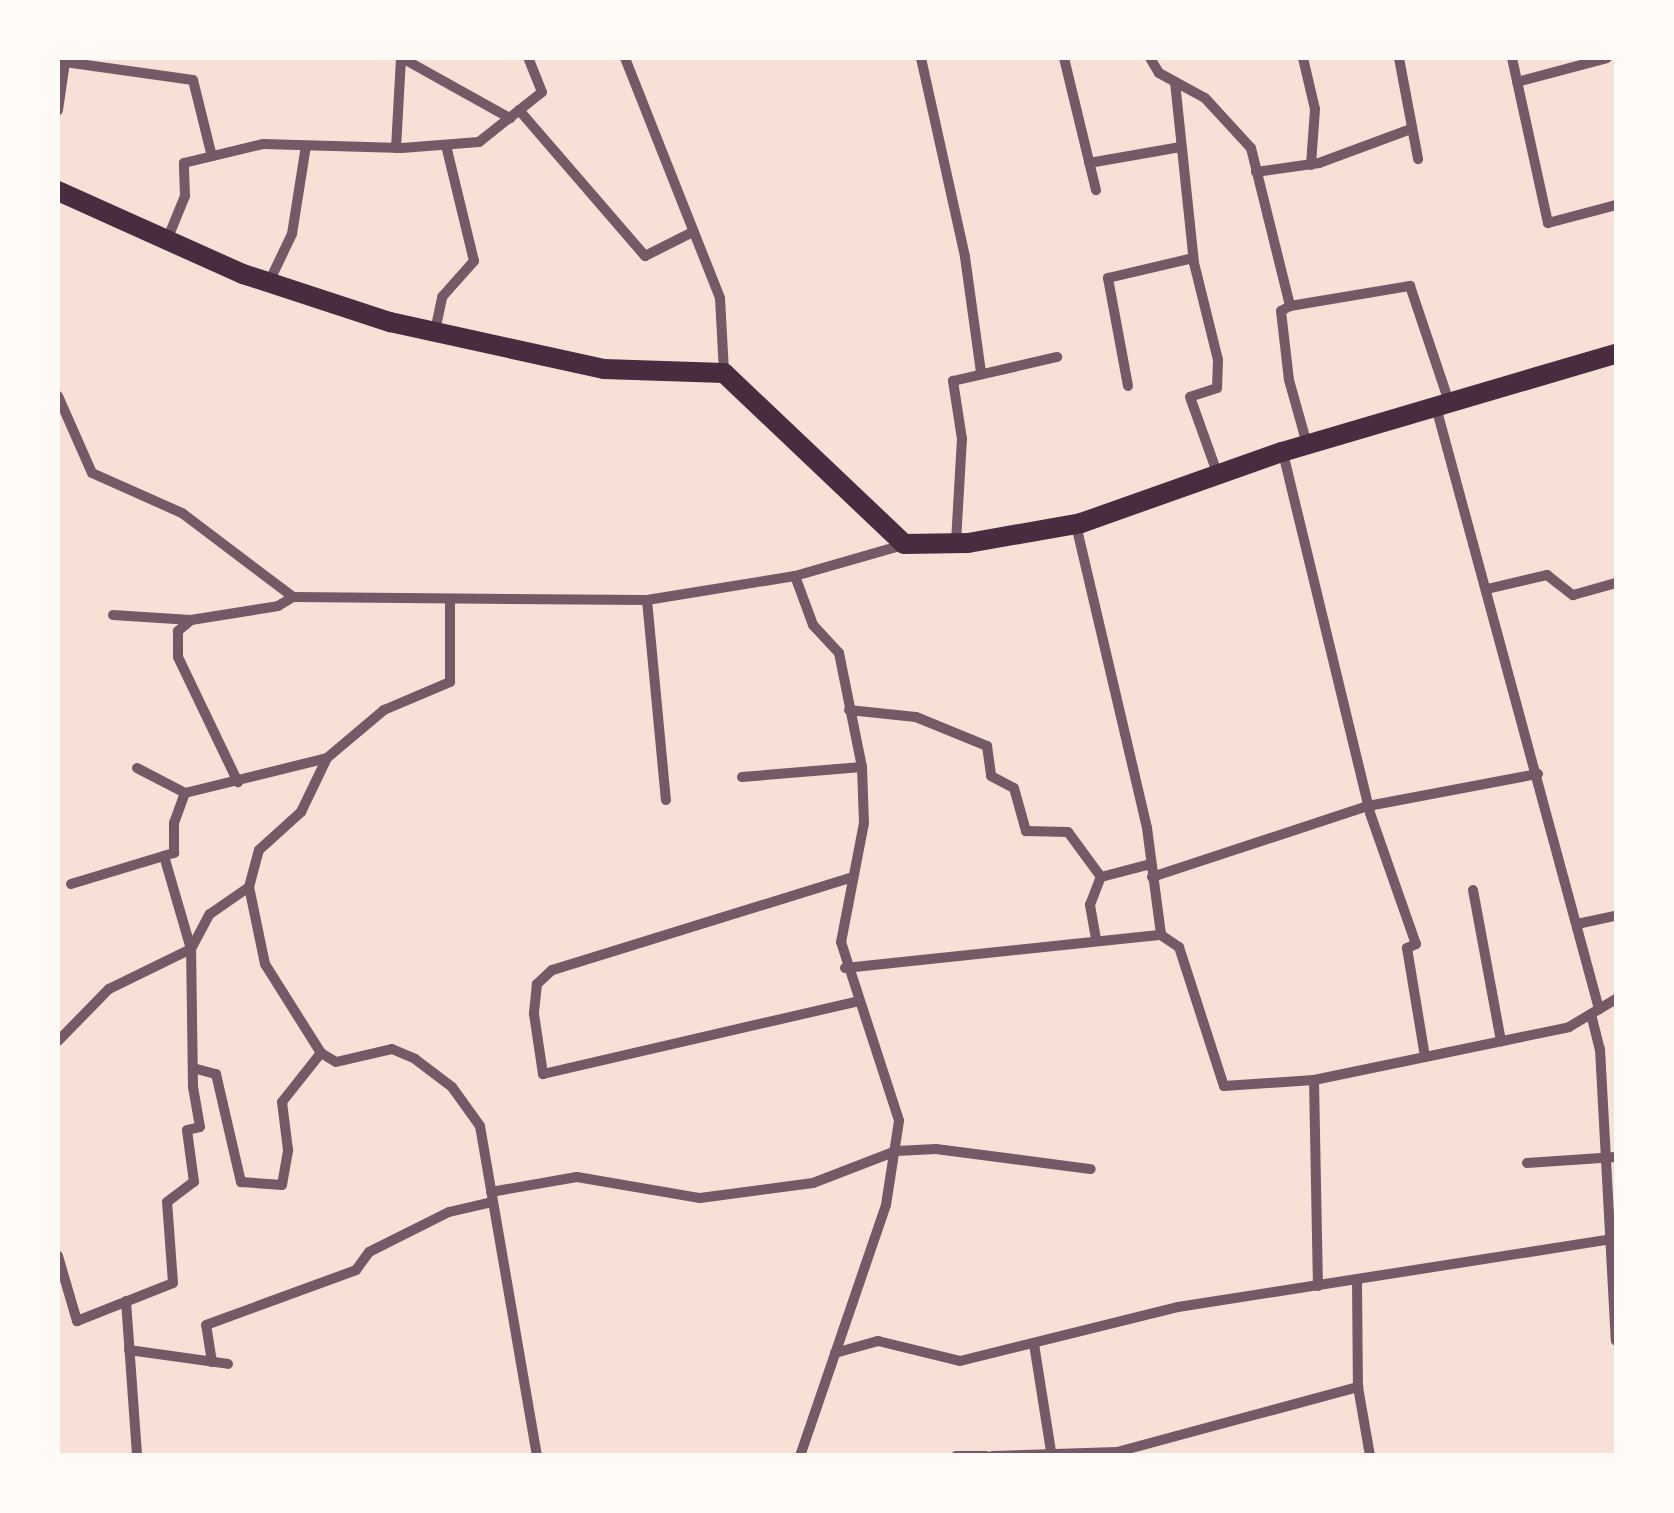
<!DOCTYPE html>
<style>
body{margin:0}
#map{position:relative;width:1674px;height:1513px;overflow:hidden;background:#f7e1d7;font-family:"Fira Sans",sans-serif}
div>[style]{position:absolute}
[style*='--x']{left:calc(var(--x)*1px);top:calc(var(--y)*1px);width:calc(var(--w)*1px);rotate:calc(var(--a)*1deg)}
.minor>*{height:10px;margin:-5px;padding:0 5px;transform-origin:5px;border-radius:5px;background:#755966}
.secondary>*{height:20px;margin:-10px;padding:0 10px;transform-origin:10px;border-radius:10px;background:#4a2c40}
span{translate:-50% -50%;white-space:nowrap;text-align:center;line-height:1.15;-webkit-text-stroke:9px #fffaf5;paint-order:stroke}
.frame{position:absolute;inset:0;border:60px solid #fffaf5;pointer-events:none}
</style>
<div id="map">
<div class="minor">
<i style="--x:58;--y:58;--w:8;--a:30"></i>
<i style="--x:65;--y:62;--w:49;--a:98.3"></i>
<i style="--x:402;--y:58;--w:124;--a:29.1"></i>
<i style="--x:625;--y:58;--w:258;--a:68.4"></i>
<i style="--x:720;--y:298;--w:75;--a:86.9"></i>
<i style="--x:921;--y:58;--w:204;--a:77.5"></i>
<i style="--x:965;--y:257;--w:117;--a:82.1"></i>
<i style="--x:1064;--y:58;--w:136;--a:76.4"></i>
<i style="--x:1150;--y:58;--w:17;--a:59"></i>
<i style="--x:1159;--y:73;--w:52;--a:28.5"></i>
<i style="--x:1205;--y:98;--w:68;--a:47.4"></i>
<i style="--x:1251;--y:148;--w:163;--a:76.1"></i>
<i style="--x:1290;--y:306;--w:10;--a:151"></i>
<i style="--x:1281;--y:311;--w:69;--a:83.4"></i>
<i style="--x:1289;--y:380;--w:66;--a:74.3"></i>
<i style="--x:1303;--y:58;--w:52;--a:76.8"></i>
<i style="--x:1315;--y:109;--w:56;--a:94.1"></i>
<i style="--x:1399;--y:58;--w:103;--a:79.3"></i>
<i style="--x:1512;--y:58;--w:169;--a:77.7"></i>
<i style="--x:1548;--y:223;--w:70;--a:-14.8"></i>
<i style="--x:65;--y:62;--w:129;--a:8"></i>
<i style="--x:193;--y:80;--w:75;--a:76.1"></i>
<i style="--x:1175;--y:82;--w:182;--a:84"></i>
<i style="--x:1194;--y:263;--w:100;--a:76.1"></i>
<i style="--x:1218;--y:360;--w:28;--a:92"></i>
<i style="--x:1217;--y:388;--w:28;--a:162"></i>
<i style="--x:1190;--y:397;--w:83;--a:70.3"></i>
<i style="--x:1517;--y:82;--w:93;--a:-14.9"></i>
<i style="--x:519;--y:110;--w:193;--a:49.2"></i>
<i style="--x:645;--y:256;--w:54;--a:-26.6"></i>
<i style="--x:396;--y:148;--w:90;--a:-86.8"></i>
<i style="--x:1089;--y:163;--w:93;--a:-9.9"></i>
<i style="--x:1256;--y:172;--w:64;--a:-8.1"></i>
<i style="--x:1319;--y:163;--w:98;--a:-20.3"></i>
<i style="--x:167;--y:240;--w:48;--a:-67.8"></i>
<i style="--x:185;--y:196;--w:33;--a:-92"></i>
<i style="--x:184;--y:163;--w:81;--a:-13.5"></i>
<i style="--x:263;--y:144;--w:139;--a:1.6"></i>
<i style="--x:402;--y:148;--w:77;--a:-4.5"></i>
<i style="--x:479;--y:142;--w:80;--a:-38.4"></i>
<i style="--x:542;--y:92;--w:37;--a:-112"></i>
<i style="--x:269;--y:282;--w:53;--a:-64.4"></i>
<i style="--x:292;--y:234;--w:89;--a:-81"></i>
<i style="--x:1290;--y:306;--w:122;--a:-9.5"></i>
<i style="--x:1410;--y:286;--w:122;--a:71.4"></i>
<i style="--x:435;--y:331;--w:35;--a:-78"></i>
<i style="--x:442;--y:297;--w:48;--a:-48.4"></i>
<i style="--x:474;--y:261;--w:119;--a:-103.6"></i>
<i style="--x:1128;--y:386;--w:110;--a:-100.5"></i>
<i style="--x:1108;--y:278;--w:87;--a:-13.2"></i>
<i style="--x:58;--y:396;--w:84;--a:66.2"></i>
<i style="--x:92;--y:473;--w:98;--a:24"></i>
<i style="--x:182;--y:513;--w:139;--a:37.1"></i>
<i style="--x:293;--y:597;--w:354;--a:0.5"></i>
<i style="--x:647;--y:600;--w:150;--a:-9.2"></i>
<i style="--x:795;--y:576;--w:112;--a:-16"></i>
<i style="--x:1436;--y:407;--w:624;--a:74.85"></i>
<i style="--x:1283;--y:453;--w:370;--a:76.4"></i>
<i style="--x:1370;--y:813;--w:139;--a:70.7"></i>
<i style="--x:1416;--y:944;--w:10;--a:156"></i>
<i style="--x:1407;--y:948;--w:110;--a:80.6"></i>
<i style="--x:1076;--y:525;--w:311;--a:76.8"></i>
<i style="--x:1147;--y:828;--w:108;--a:82.5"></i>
<i style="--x:956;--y:542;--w:103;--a:-86.7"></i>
<i style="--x:962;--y:439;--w:59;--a:-98.8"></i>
<i style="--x:953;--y:381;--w:107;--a:-13"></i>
<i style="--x:795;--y:576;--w:52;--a:69.8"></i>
<i style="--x:813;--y:625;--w:38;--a:47"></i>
<i style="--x:839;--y:653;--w:116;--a:78.6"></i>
<i style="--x:862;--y:767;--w:56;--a:88"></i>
<i style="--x:864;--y:823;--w:121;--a:100.9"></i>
<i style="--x:841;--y:942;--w:188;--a:72"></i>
<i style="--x:899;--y:1121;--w:85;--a:98.8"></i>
<i style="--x:886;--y:1205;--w:265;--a:108.9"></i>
<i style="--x:1487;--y:589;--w:62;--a:-13.1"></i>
<i style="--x:1547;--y:575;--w:33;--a:38"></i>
<i style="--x:1573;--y:595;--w:45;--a:-15.6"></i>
<i style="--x:647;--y:600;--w:201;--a:84.6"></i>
<i style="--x:113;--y:615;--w:78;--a:3.7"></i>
<i style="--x:191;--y:620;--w:88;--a:-9.1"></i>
<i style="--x:278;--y:606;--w:17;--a:-31"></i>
<i style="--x:190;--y:621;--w:16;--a:140"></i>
<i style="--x:178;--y:631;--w:26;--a:90"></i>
<i style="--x:178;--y:657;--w:139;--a:64.4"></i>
<i style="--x:849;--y:710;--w:67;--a:6"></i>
<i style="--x:916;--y:717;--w:77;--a:22.2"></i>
<i style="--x:987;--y:746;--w:30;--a:82"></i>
<i style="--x:991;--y:776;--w:26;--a:28"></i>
<i style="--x:1014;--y:788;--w:45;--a:74.4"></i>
<i style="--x:1026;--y:831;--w:42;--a:1.4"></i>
<i style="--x:1068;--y:832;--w:56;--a:53.7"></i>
<i style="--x:1101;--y:877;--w:52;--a:-14.6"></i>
<i style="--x:137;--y:768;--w:54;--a:27.5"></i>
<i style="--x:185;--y:793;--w:146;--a:-13.8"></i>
<i style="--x:742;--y:777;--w:120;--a:-4.8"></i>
<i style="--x:853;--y:877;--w:315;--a:162.8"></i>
<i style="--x:552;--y:970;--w:21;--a:137"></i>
<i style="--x:537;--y:984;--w:30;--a:96"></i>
<i style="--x:534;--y:1014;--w:61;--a:81.5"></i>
<i style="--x:543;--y:1074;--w:323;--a:-13"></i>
<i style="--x:1152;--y:877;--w:227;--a:-18.2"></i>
<i style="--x:1368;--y:806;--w:173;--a:-10.7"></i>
<i style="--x:71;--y:884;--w:108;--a:-16.8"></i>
<i style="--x:174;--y:853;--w:30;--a:-90"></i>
<i style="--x:174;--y:823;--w:32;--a:-70"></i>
<i style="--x:1473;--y:890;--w:154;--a:79.5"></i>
<i style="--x:1577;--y:924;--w:40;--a:-12"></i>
<i style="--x:1096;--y:939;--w:35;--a:-100"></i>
<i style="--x:1090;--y:905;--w:30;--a:-69"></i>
<i style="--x:845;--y:968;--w:318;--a:-6"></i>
<i style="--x:1161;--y:935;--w:22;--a:34"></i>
<i style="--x:1179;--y:947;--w:146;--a:72.1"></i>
<i style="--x:1224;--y:1086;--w:90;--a:-3.8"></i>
<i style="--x:1314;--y:1080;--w:260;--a:-11.7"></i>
<i style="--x:1569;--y:1027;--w:55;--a:-30.8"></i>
<i style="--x:1591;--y:1014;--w:36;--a:76"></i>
<i style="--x:1600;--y:1049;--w:292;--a:86.9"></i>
<i style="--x:58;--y:1041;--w:73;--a:-45.6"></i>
<i style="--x:109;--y:989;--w:91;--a:-26"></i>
<i style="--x:191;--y:949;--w:40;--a:-62"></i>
<i style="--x:210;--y:914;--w:47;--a:-34.7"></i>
<i style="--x:249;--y:887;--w:38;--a:-75"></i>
<i style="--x:259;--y:850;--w:57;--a:-42.1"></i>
<i style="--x:301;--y:812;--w:60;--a:-64.3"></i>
<i style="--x:327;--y:758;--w:75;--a:-40.1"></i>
<i style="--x:384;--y:710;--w:72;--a:-23"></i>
<i style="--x:450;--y:682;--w:82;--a:-90"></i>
<i style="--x:321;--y:1053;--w:17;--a:31"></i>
<i style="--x:336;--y:1062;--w:57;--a:-13.1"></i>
<i style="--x:392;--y:1049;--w:25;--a:23"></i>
<i style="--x:415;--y:1059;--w:46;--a:37.1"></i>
<i style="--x:452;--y:1087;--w:48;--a:54.3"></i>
<i style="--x:480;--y:1126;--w:335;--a:80.2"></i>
<i style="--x:193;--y:1068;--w:24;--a:15"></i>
<i style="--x:216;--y:1074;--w:111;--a:77"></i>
<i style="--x:241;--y:1182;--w:41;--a:4.2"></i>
<i style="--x:282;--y:1185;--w:36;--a:-80"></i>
<i style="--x:288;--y:1150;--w:48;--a:-97.1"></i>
<i style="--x:282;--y:1102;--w:63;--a:-51.5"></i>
<i style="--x:321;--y:1053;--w:105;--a:-122.2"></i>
<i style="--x:265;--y:964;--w:79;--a:-101.7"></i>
<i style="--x:1314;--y:1080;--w:206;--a:88.9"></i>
<i style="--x:1527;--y:1163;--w:89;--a:-3.9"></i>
<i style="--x:491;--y:1192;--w:87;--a:-9.9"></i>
<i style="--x:577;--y:1177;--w:125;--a:9.7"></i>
<i style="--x:700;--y:1198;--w:114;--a:-7.6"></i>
<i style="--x:813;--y:1183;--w:89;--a:-21.1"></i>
<i style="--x:896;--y:1151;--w:40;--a:-2.9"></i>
<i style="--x:936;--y:1149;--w:156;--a:7.4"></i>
<i style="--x:58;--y:1256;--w:68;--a:73.7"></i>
<i style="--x:77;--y:1321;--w:103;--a:-21.6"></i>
<i style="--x:173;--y:1283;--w:81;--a:-94.2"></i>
<i style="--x:167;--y:1202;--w:34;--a:-37"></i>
<i style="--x:194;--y:1182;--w:52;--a:-97.7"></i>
<i style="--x:187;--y:1130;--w:13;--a:-13"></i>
<i style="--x:200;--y:1127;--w:41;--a:-99.9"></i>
<i style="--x:193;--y:1087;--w:138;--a:-90.8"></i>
<i style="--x:191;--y:949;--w:97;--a:-106.2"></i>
<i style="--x:1357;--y:1280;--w:107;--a:89.5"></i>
<i style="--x:1358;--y:1387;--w:70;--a:80.1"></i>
<i style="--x:126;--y:1301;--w:155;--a:85.9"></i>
<i style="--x:1034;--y:1344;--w:108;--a:81"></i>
<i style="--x:129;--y:1350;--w:100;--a:8"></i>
<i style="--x:835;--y:1353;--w:45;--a:-15.6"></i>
<i style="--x:878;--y:1341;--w:84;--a:13.7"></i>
<i style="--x:960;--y:1361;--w:225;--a:-13.9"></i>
<i style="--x:1178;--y:1307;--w:437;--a:-8.9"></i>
<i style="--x:212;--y:1362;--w:37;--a:-99"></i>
<i style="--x:206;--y:1325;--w:160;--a:-20.1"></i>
<i style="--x:356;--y:1270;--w:22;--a:-54"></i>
<i style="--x:369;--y:1252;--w:89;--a:-26.6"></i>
<i style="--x:449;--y:1212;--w:44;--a:-13.1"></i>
<i style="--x:956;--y:1456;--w:30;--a:0"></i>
<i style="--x:992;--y:1456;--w:125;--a:-1.8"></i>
<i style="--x:1117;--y:1452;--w:250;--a:-15.1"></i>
</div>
<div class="secondary">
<i style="--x:58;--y:191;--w:203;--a:24.2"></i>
<i style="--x:243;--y:274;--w:155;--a:18.1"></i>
<i style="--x:390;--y:322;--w:219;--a:12.4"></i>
<i style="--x:604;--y:369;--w:120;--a:1.9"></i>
<i style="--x:724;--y:373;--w:248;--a:43.5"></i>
<i style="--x:904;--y:544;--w:64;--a:-0.9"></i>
<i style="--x:968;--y:543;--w:115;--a:-10"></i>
<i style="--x:1081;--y:523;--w:213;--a:-19.5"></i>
<i style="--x:1282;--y:452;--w:348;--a:-16.4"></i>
</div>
<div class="frame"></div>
</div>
